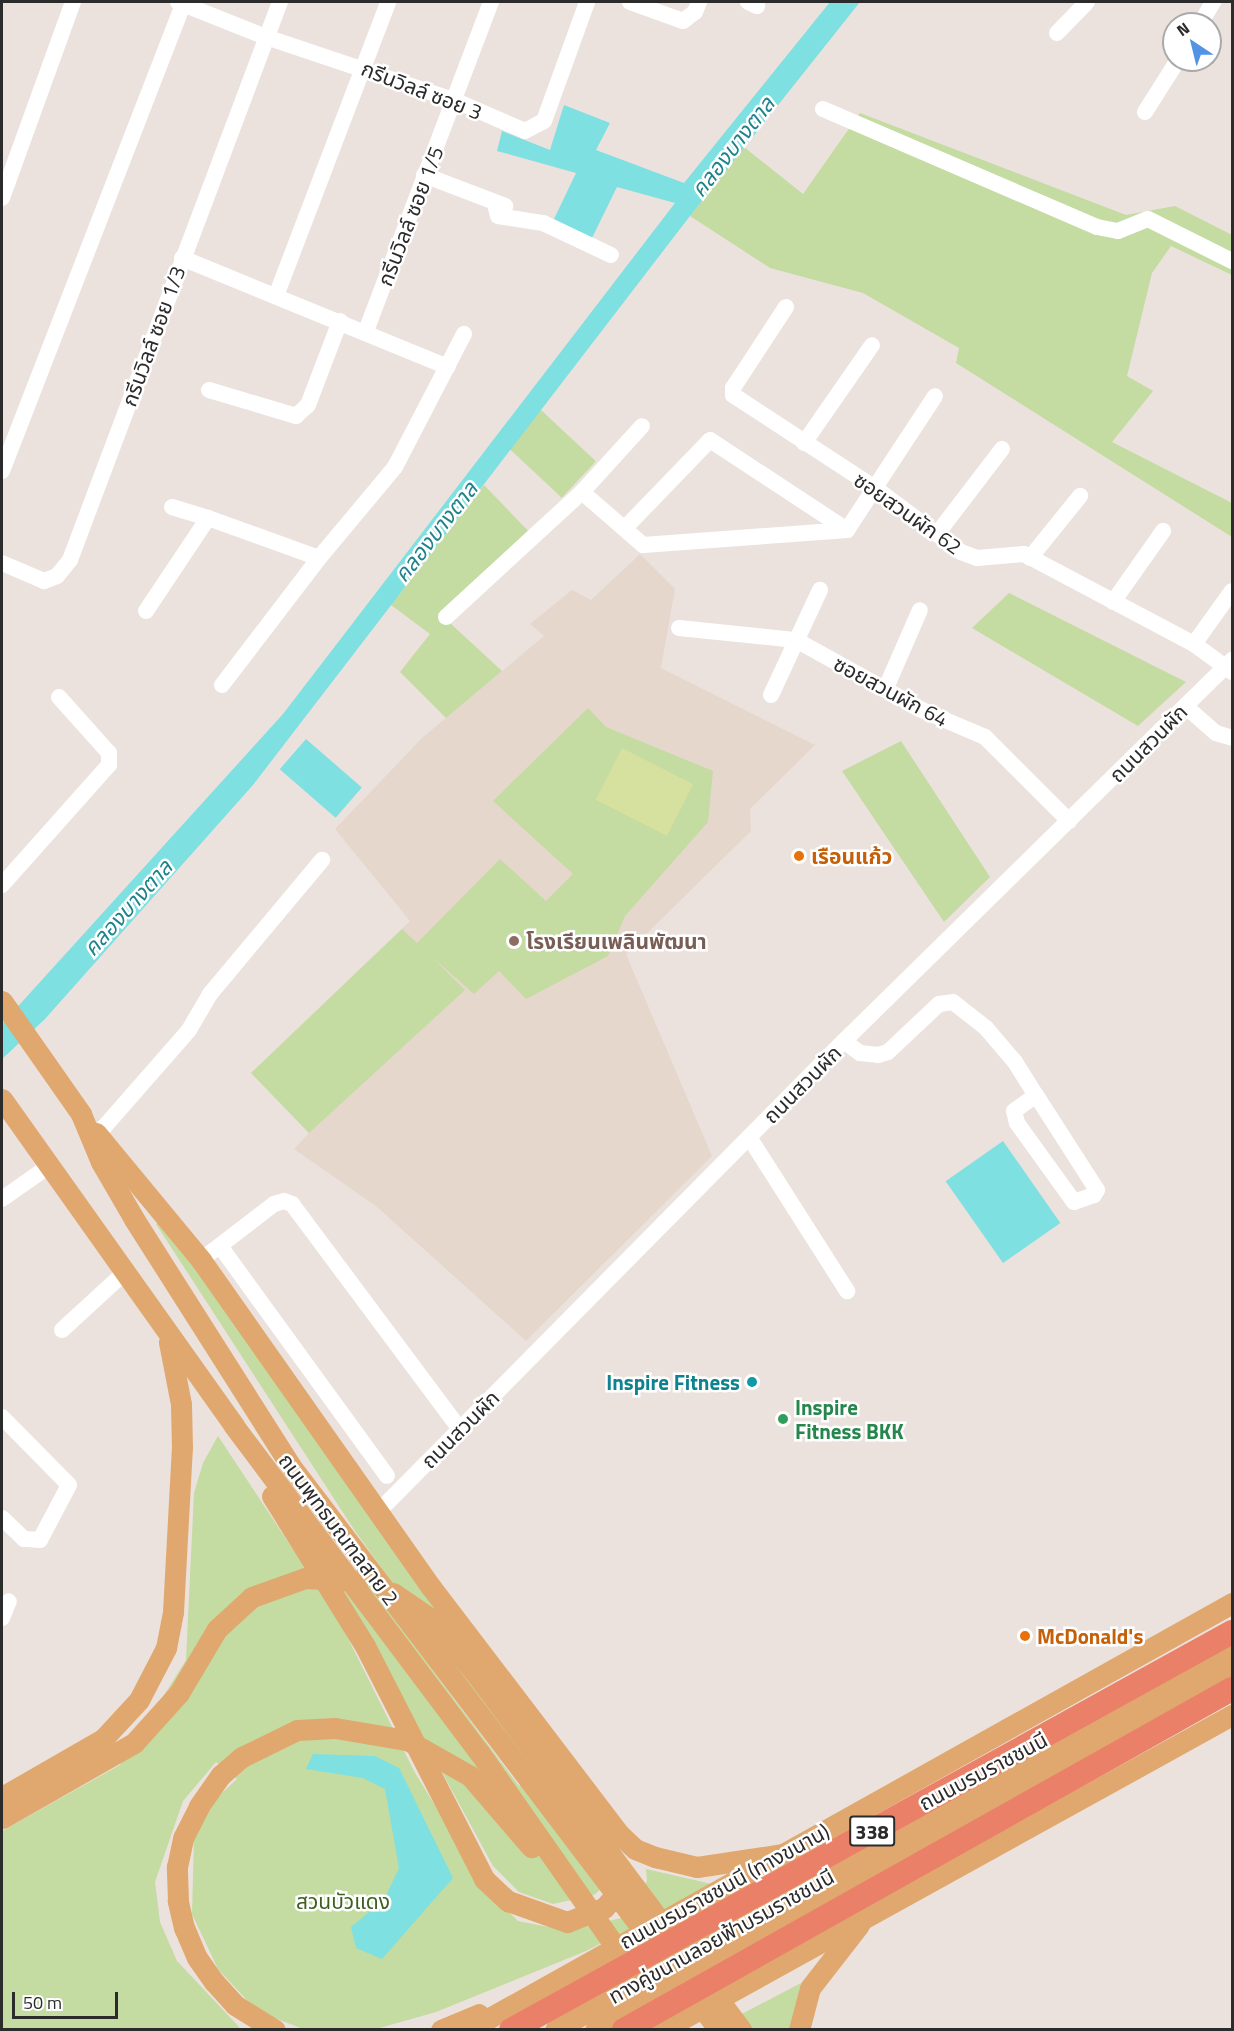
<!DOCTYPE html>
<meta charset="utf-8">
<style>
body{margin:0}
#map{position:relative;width:1234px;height:2031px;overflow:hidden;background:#ebe2de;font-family:"Titillium Web","Noto Sans Thai",sans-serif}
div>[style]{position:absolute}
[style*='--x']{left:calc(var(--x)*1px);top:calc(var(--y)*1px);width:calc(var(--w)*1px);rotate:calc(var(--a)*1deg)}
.education>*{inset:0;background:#e6d7cd}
.green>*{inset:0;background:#c4dba1;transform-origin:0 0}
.pitch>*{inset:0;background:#d6e19f;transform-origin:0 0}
.water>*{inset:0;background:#7ee0e0;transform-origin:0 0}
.minor>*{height:16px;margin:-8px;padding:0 8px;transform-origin:8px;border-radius:8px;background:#fff}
.major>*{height:21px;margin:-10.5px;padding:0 10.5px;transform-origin:10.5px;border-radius:10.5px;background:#e0a86e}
.highway>*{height:24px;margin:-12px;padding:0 12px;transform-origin:12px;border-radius:12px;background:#eb8069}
.dots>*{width:16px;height:16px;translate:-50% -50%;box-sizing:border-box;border:3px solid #fff;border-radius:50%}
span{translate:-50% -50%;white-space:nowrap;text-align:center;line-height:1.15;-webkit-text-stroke:5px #fff;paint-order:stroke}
.shield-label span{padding:2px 4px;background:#fff;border:2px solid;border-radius:4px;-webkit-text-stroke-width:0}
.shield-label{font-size:20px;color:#2b2b2b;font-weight:700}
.street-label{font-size:21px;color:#2b2b2b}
.food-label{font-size:21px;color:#c56008;font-weight:700}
.left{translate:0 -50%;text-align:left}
.education-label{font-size:21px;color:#785e54;font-weight:700}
.culture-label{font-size:21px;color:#0d838f;font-weight:700}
.right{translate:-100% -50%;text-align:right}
.leisure-label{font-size:21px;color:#27864d;font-weight:700}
.park-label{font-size:21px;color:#3f5f23}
.water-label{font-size:22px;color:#1e828b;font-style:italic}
.frame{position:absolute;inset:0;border:3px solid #2b2b2b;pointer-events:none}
.north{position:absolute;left:1162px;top:12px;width:60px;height:60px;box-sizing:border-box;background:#fff;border:2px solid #aaa;border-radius:50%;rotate:325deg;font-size:16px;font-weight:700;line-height:24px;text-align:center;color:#2b2b2b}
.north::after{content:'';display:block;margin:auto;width:21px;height:27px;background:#5293e4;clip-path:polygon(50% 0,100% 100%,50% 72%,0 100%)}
.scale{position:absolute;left:12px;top:1992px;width:106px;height:27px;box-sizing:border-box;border:3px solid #2b2b2b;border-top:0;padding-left:8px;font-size:18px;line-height:21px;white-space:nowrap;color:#2b2b2b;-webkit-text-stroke:4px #fff;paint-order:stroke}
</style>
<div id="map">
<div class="education">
<i style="clip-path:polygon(640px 554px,675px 589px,661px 668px,815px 745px,750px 809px,751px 831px,626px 954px,712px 1156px,526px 1341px,377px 1207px,294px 1149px,309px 1133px,251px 1073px,410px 921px,335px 829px,423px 737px,544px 636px,530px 624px,572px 590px,591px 600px)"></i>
</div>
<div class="green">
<i style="clip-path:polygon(860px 113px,1126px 215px,1175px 206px,1232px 235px,1232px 275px,1171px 246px,1152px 273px,1127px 376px,1153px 391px,1112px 442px,1232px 503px,1232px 537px,956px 363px,959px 348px,863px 293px,770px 268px,690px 216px,744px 147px,803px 194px)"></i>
<i style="left:541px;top:410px;width:75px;height:50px;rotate:43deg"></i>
<i style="clip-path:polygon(484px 485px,535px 538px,450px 623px,502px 671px,446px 718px,400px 672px,430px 634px,391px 605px)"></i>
<i style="clip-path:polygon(1009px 593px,1186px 682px,1138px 726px,972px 628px)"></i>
<i style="clip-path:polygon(588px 708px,606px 727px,713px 771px,708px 822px,625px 916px,608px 956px,526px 999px,499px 971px,474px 994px,432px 957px,465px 990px,309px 1133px,251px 1073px,402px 929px,417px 943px,500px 859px,546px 901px,573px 874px,493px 801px)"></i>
<i style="clip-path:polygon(901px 741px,990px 877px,944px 922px,842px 771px)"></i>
<i style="clip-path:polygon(161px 1220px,616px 1851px,602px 1888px,594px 1895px,553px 1904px,519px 1892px,493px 1866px,367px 1634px,338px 1587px,358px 1570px,519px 1786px,534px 1778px,355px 1531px,156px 1224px)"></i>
<i style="clip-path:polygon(218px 1436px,337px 1616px,414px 1771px,487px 1891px,518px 1921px,569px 1931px,621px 1918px,647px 1881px,646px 1869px,716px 1885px,586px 1951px,436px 2012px,376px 2029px,303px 2029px,257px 2011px,218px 1969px,192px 1914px,194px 1839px,207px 1807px,237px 1779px,216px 1762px,183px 1801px,155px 1882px,160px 1922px,177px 1961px,241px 2029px,2px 2029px,2px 1831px,120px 1765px,127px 1738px,161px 1700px,186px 1660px,194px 1493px,203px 1463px)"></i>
<i style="clip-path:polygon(801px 1983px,790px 2029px,713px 2029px)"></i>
</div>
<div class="pitch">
<i style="left:622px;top:748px;width:80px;height:58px;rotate:27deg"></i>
</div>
<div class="water">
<i style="clip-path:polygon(830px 2px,860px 2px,690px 216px,253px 785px,45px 1019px,2px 1059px,2px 1024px,283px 714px,675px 203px,617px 187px,592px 238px,554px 219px,576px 173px,497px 151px,502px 131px,550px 150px,564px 105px,610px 123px,596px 150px,684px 183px)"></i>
<i style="left:306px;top:739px;width:74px;height:40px;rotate:41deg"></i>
<i style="left:1003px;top:1141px;width:100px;height:70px;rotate:55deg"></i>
<i style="clip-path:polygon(313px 1754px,375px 1756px,399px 1768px,453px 1878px,382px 1959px,356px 1948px,351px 1927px,384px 1900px,399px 1868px,385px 1789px,363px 1778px,306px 1769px)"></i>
</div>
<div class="minor">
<i style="--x:178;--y:2;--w:95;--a:21.7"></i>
<i style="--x:266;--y:37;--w:200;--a:18.6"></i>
<i style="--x:456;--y:101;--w:75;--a:23.5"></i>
<i style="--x:525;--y:131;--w:21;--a:-28"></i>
<i style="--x:544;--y:121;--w:127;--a:-70.1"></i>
<i style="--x:630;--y:2;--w:56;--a:19.7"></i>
<i style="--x:683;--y:21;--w:15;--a:-37"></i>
<i style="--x:695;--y:12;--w:11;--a:-68"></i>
<i style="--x:748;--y:2;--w:10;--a:24"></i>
<i style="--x:1200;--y:24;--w:26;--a:-59"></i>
<i style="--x:1057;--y:33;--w:43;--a:-45.9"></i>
<i style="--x:823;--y:109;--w:298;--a:23.3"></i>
<i style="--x:1097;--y:227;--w:21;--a:11"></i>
<i style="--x:1118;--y:231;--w:32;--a:-22"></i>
<i style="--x:1148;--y:219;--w:94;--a:26.6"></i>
<i style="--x:1145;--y:112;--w:62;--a:-57.6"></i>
<i style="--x:424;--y:175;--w:87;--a:20.9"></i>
<i style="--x:2;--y:198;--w:208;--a:-70.1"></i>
<i style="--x:495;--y:204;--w:12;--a:76"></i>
<i style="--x:498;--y:216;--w:46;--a:8.8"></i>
<i style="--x:543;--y:223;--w:75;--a:25.2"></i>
<i style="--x:182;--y:258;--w:287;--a:22.3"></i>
<i style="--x:276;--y:296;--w:315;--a:-69.1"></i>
<i style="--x:786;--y:307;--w:97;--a:123.2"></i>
<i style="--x:733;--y:388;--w:7;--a:90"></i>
<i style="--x:733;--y:395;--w:170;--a:33.2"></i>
<i style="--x:875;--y:488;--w:107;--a:36.7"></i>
<i style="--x:961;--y:552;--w:17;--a:21"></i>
<i style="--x:977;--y:558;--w:47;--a:-4.9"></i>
<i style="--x:1024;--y:554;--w:192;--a:27.9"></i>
<i style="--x:1194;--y:644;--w:47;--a:36.4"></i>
<i style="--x:366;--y:331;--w:352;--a:-69.2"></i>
<i style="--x:209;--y:390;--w:91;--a:16.6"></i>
<i style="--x:296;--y:416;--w:16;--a:-43"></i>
<i style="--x:308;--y:405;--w:90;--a:-69.1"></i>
<i style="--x:804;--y:443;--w:119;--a:-55.2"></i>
<i style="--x:2;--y:471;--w:503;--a:-68.79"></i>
<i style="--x:582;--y:492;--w:81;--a:41"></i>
<i style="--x:643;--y:545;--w:205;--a:-4.2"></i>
<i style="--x:847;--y:530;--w:160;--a:-56.7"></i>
<i style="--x:172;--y:507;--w:38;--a:17"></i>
<i style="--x:625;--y:528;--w:122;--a:-46"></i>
<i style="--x:710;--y:440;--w:164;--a:33.3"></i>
<i style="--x:937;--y:534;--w:107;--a:-52.6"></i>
<i style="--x:1030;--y:558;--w:80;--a:-51.1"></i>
<i style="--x:2;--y:563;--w:46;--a:23.2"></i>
<i style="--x:44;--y:581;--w:14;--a:-21"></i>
<i style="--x:57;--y:576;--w:21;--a:-51"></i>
<i style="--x:70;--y:560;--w:596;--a:-69.38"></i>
<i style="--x:1113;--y:602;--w:87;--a:-54.8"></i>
<i style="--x:146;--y:611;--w:112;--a:-56.3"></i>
<i style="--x:208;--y:518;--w:118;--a:19.8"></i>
<i style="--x:446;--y:617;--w:185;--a:-42.6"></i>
<i style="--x:582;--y:492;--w:89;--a:-47.7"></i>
<i style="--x:679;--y:628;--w:118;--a:5.9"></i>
<i style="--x:796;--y:640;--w:146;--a:29"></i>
<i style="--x:924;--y:711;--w:66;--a:23.1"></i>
<i style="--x:985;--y:737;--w:119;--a:45"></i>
<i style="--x:1194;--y:644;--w:65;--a:-54.4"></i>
<i style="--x:222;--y:685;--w:160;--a:-52.6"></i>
<i style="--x:319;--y:558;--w:119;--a:-50.1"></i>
<i style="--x:395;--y:467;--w:150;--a:-62.6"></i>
<i style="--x:885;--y:690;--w:87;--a:-66.4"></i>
<i style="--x:771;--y:695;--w:116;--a:-65"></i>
<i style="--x:1185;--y:706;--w:41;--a:41.1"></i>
<i style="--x:1216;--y:733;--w:17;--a:17"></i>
<i style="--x:2;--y:885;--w:161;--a:-48.3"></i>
<i style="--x:109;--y:765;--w:12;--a:-90"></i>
<i style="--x:109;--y:753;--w:75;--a:-131.8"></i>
<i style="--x:844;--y:1041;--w:20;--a:37"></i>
<i style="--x:860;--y:1053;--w:18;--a:6"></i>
<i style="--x:878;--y:1055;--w:10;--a:-17"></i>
<i style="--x:888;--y:1052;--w:70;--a:-43.3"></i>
<i style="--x:939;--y:1004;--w:14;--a:-8"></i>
<i style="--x:953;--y:1002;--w:42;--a:38.2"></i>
<i style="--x:986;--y:1028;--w:45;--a:49.5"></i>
<i style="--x:1015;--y:1062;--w:39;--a:58"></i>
<i style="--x:1036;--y:1095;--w:113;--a:57.3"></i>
<i style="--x:1097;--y:1190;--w:6;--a:121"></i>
<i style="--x:1094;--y:1195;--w:21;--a:161"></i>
<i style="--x:1074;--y:1202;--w:97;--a:-125.8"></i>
<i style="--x:1017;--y:1123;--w:12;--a:-104"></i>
<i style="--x:1014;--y:1111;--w:27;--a:-36"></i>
<i style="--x:98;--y:1134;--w:138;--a:-48.8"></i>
<i style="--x:189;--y:1030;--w:42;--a:-59.7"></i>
<i style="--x:210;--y:994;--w:175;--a:-50.1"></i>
<i style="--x:749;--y:1137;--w:183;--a:57.5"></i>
<i style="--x:2;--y:1199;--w:57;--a:-35.1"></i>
<i style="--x:220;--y:1246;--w:284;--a:54"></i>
<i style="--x:201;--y:1260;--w:92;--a:-37.5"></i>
<i style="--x:274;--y:1204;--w:10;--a:-17"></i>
<i style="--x:284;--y:1201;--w:9;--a:21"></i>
<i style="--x:292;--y:1204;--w:281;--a:53.3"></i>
<i style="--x:62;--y:1330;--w:86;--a:-42.6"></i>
<i style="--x:2;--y:1417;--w:95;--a:45.4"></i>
<i style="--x:69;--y:1485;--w:62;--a:117.8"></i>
<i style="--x:40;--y:1540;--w:16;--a:-176"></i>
<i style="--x:24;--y:1539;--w:30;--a:-136"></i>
<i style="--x:377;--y:1513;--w:664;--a:-45.31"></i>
<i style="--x:844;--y:1041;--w:544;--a:-44.48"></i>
<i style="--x:2;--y:1618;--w:18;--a:-68"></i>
</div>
<div class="major">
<i style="--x:2;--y:1001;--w:138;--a:55"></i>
<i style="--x:81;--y:1114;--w:52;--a:67.4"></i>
<i style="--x:101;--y:1162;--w:66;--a:59.9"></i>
<i style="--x:134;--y:1219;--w:291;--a:57.6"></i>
<i style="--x:290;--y:1465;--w:709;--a:52.79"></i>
<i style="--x:2;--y:1099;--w:401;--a:54.6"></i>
<i style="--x:234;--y:1426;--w:408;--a:53.1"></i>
<i style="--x:479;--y:1752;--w:340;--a:55"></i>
<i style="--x:96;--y:1133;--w:165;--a:50.4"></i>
<i style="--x:201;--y:1260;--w:400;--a:54.9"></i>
<i style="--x:431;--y:1587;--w:310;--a:52.7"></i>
<i style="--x:619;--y:1834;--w:22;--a:43"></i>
<i style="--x:635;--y:1849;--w:22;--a:22"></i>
<i style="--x:655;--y:1857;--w:43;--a:13.4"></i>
<i style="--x:697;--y:1867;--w:87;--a:-8.6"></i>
<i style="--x:272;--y:1496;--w:176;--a:58.2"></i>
<i style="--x:365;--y:1646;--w:262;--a:62.9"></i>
<i style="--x:484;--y:1879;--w:33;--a:43"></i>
<i style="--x:508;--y:1901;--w:63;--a:19.6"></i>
<i style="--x:567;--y:1922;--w:40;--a:-21"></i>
<i style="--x:604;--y:1908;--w:33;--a:-49"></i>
<i style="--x:393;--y:1593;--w:46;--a:34.4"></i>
<i style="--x:431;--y:1619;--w:76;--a:50.9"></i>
<i style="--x:479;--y:1678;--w:439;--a:53.3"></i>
<i style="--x:2;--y:1797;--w:116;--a:-29.9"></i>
<i style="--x:103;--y:1739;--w:53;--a:-47.3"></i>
<i style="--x:139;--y:1700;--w:59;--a:-62.6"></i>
<i style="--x:166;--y:1648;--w:37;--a:-79"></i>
<i style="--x:173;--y:1612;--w:164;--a:-86.9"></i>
<i style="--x:182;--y:1448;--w:44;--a:-91.3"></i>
<i style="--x:181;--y:1404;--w:63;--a:-101"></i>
<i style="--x:2;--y:1818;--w:152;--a:-29.6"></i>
<i style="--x:134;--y:1743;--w:67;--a:-48"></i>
<i style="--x:179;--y:1693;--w:74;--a:-59.3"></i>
<i style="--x:217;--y:1629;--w:47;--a:-42.4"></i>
<i style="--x:252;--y:1597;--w:56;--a:-19.7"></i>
<i style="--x:305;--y:1578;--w:53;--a:3.2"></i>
<i style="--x:275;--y:2030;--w:47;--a:-148"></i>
<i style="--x:235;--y:2005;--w:31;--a:-132"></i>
<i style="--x:214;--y:1982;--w:29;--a:-125"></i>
<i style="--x:197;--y:1958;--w:33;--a:-113"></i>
<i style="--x:184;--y:1928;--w:28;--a:-103"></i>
<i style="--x:178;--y:1901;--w:34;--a:-92"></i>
<i style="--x:177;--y:1867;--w:30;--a:-78"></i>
<i style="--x:183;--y:1838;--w:36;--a:-63"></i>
<i style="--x:199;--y:1806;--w:38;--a:-55"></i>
<i style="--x:221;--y:1775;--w:28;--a:-41"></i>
<i style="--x:242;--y:1757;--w:61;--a:-26.1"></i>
<i style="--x:297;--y:1730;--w:38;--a:-3"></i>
<i style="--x:335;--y:1728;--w:73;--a:9.5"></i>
<i style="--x:407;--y:1740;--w:73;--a:29.7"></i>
<i style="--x:470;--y:1776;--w:94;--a:49.3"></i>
<i style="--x:441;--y:2030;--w:41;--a:-22.8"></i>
<i style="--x:468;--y:2030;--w:875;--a:-29.2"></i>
<i style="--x:555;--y:2030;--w:777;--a:-29.37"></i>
<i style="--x:595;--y:2030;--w:731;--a:-29.4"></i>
<i style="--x:662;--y:2030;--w:651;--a:-28.93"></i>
<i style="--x:799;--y:2030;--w:43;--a:-75.3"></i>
<i style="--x:810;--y:1988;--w:80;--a:-52.1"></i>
</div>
<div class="highway">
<i style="--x:511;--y:2030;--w:824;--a:-28.9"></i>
<i style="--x:624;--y:2030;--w:697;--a:-29.29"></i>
</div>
<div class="dots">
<i style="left:799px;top:856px;background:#e8710a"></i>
<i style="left:514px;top:941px;background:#8d6e63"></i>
<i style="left:752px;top:1382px;background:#0f9aa8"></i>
<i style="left:783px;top:1419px;background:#2e9e5b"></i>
<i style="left:1025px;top:1636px;background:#e8710a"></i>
</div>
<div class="shield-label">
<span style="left:872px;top:1831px">338</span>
</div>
<div class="street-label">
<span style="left:422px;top:90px;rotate:21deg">กรีนวิลล์ ซอย 3</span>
<span style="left:410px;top:216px;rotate:-69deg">กรีนวิลล์ ซอย 1/5</span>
<span style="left:153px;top:336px;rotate:-70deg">กรีนวิลล์ ซอย 1/3</span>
<span style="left:908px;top:513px;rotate:35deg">ซอยสวนผัก 62</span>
<span style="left:891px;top:691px;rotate:28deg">ซอยสวนผัก 64</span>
<span style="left:1148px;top:743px;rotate:-45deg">ถนนสวนผัก</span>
<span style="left:802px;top:1084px;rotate:-45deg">ถนนสวนผัก</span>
<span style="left:460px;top:1429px;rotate:-45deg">ถนนสวนผัก</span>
<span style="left:339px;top:1529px;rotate:53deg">ถนนพุทธมณฑลสาย 2</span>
<span style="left:983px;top:1771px;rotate:-28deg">ถนนบรมราชชนนี</span>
<span style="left:724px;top:1886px;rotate:-29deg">ถนนบรมราชชนนี (ทางขนาน)</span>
<span style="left:721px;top:1936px;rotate:-29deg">ทางคู่ขนานลอยฟ้าบรมราชชนนี</span>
</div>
<div class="food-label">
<span class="left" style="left:811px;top:856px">เรือนแก้ว</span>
<span class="left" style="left:1037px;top:1636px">McDonald's</span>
</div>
<div class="education-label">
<span class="left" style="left:526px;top:941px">โรงเรียนเพลินพัฒนา</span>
</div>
<div class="culture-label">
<span class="right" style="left:740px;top:1382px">Inspire Fitness</span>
</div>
<div class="leisure-label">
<span class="left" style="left:795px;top:1419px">Inspire<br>Fitness BKK</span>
</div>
<div class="park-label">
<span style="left:343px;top:1901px">สวนบัวแดง</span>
</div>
<div class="water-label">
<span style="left:733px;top:147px;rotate:-52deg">คลองบางตาล</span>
<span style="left:436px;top:532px;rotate:-52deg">คลองบางตาล</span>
<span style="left:128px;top:908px;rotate:-48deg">คลองบางตาล</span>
</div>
<div class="frame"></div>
<div class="north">N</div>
<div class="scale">50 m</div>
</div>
